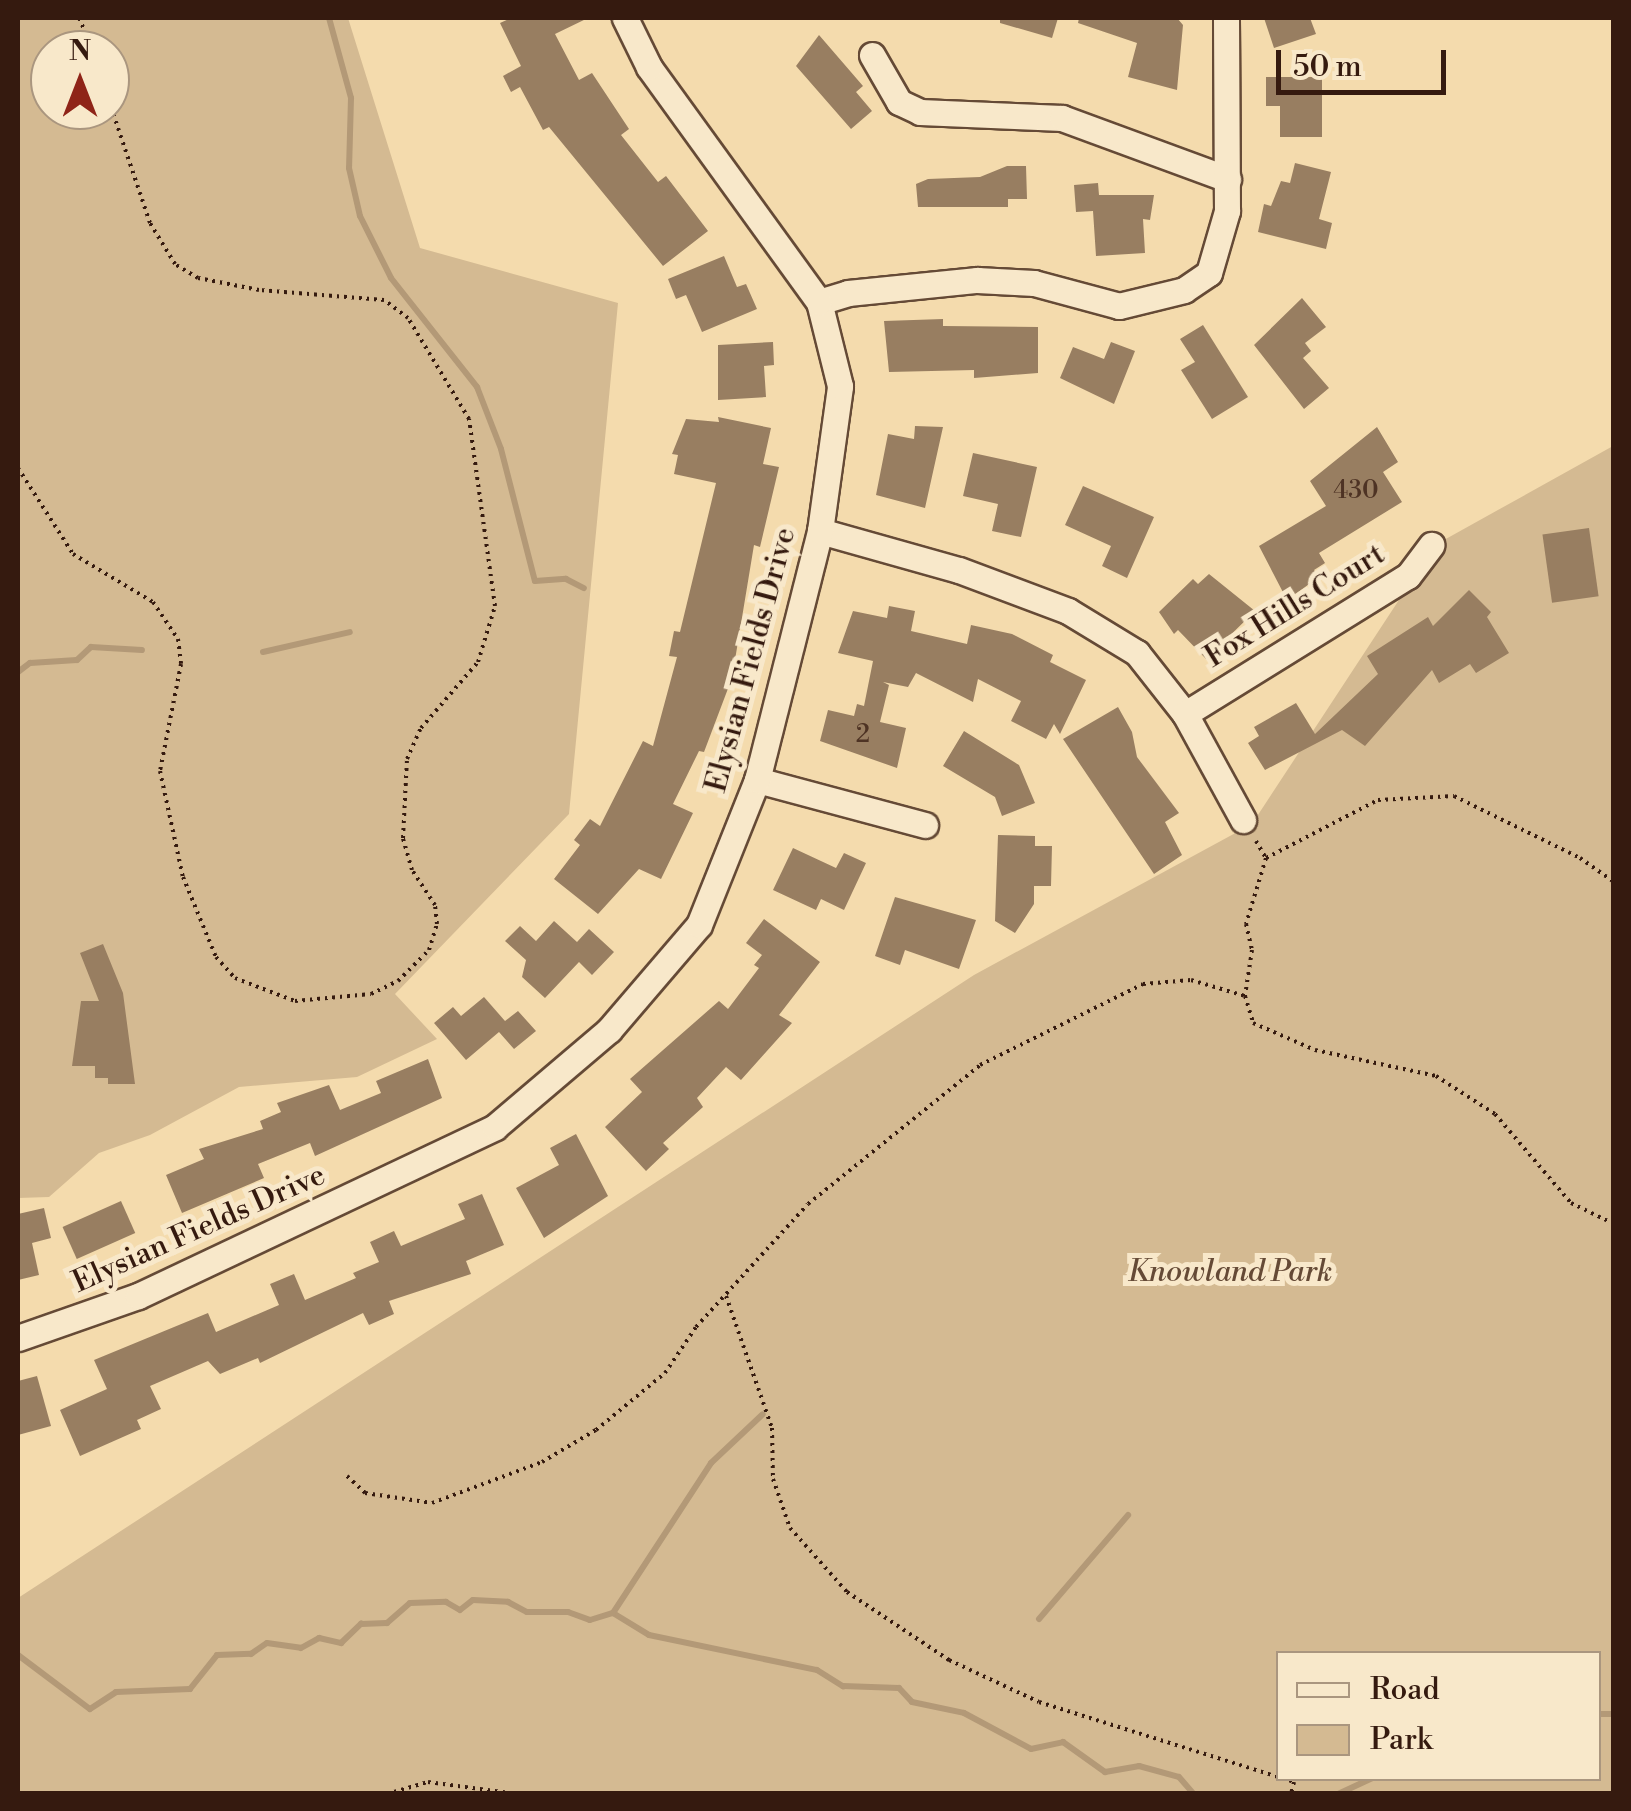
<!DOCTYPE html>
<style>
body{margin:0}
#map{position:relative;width:1631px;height:1811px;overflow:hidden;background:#f4dbad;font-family:"Libre Bodoni",serif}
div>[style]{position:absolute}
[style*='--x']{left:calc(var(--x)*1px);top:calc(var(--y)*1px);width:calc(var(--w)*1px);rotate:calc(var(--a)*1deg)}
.green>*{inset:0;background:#d4ba92}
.stream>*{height:6px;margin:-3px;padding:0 3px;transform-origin:3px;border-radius:3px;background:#b39977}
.building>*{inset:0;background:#987e61;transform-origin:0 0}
.path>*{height:4px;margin-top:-2px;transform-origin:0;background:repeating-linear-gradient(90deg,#351a0f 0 2.5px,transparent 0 7.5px)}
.roads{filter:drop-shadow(2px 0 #654a36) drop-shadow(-2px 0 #654a36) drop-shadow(0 2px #654a36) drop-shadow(0 -2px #654a36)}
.minor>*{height:25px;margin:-12.5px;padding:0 12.5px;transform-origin:12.5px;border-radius:12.5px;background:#f8e8ca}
span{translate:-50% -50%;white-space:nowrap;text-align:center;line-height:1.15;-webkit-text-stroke:10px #f8e8ca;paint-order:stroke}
.number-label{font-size:25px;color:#4e3324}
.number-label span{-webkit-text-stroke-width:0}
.street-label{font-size:30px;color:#351a0f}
.park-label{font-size:30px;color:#654a36;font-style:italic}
.frame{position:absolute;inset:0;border:20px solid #351a0f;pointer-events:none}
.legend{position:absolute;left:1276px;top:1651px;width:325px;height:130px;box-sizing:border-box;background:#f8e8ca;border:2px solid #aa967f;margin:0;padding:12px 18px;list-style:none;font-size:30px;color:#351a0f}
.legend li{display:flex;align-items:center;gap:20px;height:50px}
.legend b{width:50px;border:2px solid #aa967f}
.north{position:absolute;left:30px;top:30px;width:100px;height:100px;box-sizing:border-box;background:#f8e8ca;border:2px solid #aa967f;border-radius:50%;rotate:0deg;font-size:28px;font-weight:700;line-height:40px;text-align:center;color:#351a0f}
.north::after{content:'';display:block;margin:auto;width:35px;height:45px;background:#8f2418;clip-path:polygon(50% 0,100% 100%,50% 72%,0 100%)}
.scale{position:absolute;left:1276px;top:50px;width:170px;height:45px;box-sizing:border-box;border:5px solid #351a0f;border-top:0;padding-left:12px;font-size:30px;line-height:35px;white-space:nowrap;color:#351a0f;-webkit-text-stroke:8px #f8e8ca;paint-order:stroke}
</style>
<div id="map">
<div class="green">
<i style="clip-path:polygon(evenodd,18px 18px,348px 18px,420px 248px,618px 303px,569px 814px,395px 994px,437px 1039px,357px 1077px,239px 1087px,150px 1135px,99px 1153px,49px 1197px,18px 1198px,18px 18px,50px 50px,110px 50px,110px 110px,50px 110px,50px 50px)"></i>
<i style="clip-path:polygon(evenodd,1613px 446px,1613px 1793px,18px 1794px,18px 1598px,974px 975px,1252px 824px,1435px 545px,1613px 446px,1278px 1654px,1598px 1654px,1598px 1778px,1278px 1778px,1278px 1654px)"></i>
</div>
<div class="stream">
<i style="--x:329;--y:18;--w:83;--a:74.6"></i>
<i style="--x:351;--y:98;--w:70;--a:91.6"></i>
<i style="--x:349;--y:168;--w:49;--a:77.1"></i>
<i style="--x:360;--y:216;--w:69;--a:63.4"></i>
<i style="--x:391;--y:278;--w:139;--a:51.7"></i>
<i style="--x:477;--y:387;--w:66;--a:68.8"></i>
<i style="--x:501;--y:449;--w:136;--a:75.6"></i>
<i style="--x:535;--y:581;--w:31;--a:-4"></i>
<i style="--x:566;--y:579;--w:20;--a:27"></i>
<i style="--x:263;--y:652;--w:89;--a:-12.9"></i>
<i style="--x:18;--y:672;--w:15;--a:-37"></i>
<i style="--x:30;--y:663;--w:47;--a:-3.7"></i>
<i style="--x:77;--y:660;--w:19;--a:-43"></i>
<i style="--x:91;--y:647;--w:51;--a:3.4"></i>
<i style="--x:613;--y:1613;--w:42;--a:31.4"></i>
<i style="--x:649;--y:1635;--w:172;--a:11.8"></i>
<i style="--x:817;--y:1670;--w:31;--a:32"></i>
<i style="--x:843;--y:1686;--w:56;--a:2"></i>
<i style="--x:899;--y:1688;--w:19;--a:47"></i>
<i style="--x:912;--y:1702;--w:53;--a:11.9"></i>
<i style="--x:964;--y:1713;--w:76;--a:28.2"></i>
<i style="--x:1031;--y:1749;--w:33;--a:-12"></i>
<i style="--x:1063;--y:1742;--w:52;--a:35.5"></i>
<i style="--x:1105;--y:1772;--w:35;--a:-10"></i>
<i style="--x:1139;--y:1766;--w:41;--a:15.4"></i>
<i style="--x:1179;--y:1777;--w:23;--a:49"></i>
<i style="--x:613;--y:1613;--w:179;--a:-56.8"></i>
<i style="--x:711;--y:1463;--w:71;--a:-43.3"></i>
<i style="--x:1039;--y:1619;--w:137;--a:-49.4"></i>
<i style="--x:18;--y:1655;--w:90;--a:36.9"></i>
<i style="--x:90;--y:1709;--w:31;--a:-33"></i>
<i style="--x:116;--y:1692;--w:74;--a:-2.3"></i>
<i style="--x:190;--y:1689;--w:43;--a:-51.5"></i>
<i style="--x:217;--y:1655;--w:34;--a:-2"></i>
<i style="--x:251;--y:1654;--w:19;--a:-35"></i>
<i style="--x:267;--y:1643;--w:34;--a:8"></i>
<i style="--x:301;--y:1648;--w:21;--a:-29"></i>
<i style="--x:319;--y:1638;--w:23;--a:13"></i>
<i style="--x:341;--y:1643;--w:28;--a:-44"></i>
<i style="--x:361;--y:1624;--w:26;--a:-2"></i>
<i style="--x:387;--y:1623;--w:30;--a:-41"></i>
<i style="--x:410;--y:1603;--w:36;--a:-2"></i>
<i style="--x:446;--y:1602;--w:16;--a:30"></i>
<i style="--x:460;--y:1610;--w:16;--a:-38"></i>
<i style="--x:473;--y:1600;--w:35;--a:3"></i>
<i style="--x:508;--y:1602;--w:21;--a:28"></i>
<i style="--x:527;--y:1612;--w:41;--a:0"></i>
<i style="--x:568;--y:1612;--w:23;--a:20"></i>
<i style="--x:590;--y:1620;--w:24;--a:-17"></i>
<i style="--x:1598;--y:1714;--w:16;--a:0"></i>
<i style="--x:1283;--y:1794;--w:40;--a:0"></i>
<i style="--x:1338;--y:1794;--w:38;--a:-25"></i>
</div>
<div class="building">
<i style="clip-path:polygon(511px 18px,588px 18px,555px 34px,579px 80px,592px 73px,629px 129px,621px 135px,658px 182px,666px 176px,708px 231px,663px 266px,549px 127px,543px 130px,520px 87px,511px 92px,503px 76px,521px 66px,500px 23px)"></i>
<i style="clip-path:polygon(1000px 18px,1058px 18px,1052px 38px,1000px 23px)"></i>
<i style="clip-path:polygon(1079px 18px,1177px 18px,1183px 25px,1177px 90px,1128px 77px,1137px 43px,1078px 23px)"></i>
<i style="clip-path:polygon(1264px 18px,1310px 18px,1316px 34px,1274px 48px)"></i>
<i style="clip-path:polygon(819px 35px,863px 86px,856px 92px,872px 111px,851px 129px,796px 66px)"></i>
<i style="clip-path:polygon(1266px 77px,1322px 77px,1322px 137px,1280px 137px,1280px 106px,1266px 106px)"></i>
<i style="clip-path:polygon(1295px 163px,1331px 172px,1319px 219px,1332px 223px,1326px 249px,1258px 232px,1264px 204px,1271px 206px,1281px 181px,1290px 183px)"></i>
<i style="clip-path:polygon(1007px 166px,1026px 166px,1027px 199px,1008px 199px,1008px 207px,918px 207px,916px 184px,928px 179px,980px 177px)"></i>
<i style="clip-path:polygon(1098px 183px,1099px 195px,1154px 195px,1150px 220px,1143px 219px,1145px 253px,1096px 256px,1093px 211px,1076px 212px,1074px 185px)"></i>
<i style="clip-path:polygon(724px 256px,737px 287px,746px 284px,757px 309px,702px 332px,686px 295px,676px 299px,668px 279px)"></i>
<i style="clip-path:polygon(1302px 298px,1326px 327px,1305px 343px,1311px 351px,1303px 358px,1329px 388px,1304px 409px,1254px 345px)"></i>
<i style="clip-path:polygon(943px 319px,943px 326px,1038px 327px,1038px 373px,974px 378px,974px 370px,889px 372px,884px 321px)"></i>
<i style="clip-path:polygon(1203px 325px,1248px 397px,1212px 419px,1181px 370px,1195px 362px,1180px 339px)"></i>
<i style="clip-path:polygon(773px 342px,774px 365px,764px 366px,766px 397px,718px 400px,718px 345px)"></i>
<i style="clip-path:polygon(1111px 342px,1135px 351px,1114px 404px,1060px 378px,1073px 347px,1104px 359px)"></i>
<i style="clip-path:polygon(718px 417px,771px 428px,763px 464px,779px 467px,760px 547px,754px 545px,732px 678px,704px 752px,699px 751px,673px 804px,693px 813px,661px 879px,639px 869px,598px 914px,554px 879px,580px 845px,574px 840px,590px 819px,600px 826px,643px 741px,653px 746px,677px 657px,669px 656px,674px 631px,680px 632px,716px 483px,674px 474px,678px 455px,672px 454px,686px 419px,719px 422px)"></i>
<i style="clip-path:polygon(915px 426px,943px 427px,925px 508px,876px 495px,888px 434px,914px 439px)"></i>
<i style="clip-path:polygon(1377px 427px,1398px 462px,1383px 472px,1402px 502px,1319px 553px,1325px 563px,1314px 570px,1319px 577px,1287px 600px,1259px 546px,1326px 506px,1310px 481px)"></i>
<i style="clip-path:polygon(973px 453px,1037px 467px,1021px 537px,992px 531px,998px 504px,963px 496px)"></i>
<i style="clip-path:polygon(1083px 486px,1154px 517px,1127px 578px,1102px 566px,1111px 546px,1065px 525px)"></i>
<i style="left:1589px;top:528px;width:69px;height:47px;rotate:82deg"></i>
<i style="clip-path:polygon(1209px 574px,1255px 611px,1206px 659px,1178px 630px,1174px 634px,1159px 612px,1193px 579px,1198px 584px)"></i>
<i style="clip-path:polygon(1469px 590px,1491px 612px,1487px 617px,1509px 653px,1476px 673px,1470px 664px,1439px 683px,1432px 670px,1365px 746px,1342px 730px,1265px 770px,1248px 743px,1259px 736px,1254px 727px,1296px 703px,1315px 734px,1378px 674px,1367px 656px,1428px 617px,1433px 626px)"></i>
<i style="clip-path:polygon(889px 606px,915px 611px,911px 631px,967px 644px,971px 625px,1012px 634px,1053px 655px,1050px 662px,1086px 680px,1060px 734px,1054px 724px,1046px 739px,1011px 721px,1021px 701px,978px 679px,973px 702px,916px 673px,908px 687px,883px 682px,889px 685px,880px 722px,906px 728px,897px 768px,820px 741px,828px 710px,854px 716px,857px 704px,864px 706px,873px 661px,838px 653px,853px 611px,887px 618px)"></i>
<i style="clip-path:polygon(1118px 707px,1132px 732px,1137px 757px,1179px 813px,1165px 822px,1182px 855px,1154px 874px,1063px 739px)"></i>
<i style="clip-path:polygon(964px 731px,1019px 765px,1035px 803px,1002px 816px,995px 797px,943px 766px)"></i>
<i style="clip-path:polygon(998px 835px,1035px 836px,1035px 846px,1052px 846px,1051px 886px,1034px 886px,1034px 904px,1015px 933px,995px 921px)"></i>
<i style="clip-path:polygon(793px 848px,836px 868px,844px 853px,866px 863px,844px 910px,821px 899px,816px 910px,773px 890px)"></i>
<i style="clip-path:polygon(895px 897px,976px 920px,959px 969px,905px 950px,900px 965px,875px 956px)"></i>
<i style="clip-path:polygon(764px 919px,820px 962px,779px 1015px,792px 1023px,741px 1080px,726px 1067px,697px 1098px,703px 1107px,663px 1143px,669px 1149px,646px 1171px,605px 1127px,642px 1092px,630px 1079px,719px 1001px,728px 1009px,759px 968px,754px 965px,762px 955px,746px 943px)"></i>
<i style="clip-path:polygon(554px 921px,577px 942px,589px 929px,614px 952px,592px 975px,579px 962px,545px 998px,522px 977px,526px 960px,505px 941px,520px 926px,536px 941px)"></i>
<i style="clip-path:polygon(103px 944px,123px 993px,135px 1084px,108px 1084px,108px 1078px,95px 1078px,95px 1066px,72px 1066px,81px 1001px,99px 1001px,80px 953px)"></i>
<i style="clip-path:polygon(484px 997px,505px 1021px,518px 1011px,536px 1031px,514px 1049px,499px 1032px,466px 1060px,434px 1023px,453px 1007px,461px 1016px)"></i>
<i style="clip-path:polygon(428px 1059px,442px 1098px,315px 1156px,310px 1143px,258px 1164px,264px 1178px,182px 1213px,166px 1175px,204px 1159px,199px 1149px,263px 1129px,260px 1121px,281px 1112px,277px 1103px,329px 1085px,340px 1110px,381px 1093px,376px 1081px)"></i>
<i style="clip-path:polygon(576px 1134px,608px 1196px,544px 1238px,516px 1188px,559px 1165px,550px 1148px)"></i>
<i style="clip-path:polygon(482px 1194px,504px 1245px,466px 1261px,471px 1274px,389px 1301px,394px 1314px,369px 1325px,363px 1313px,260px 1363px,258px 1358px,220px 1374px,208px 1361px,150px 1386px,161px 1409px,137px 1420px,141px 1429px,80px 1456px,60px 1410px,107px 1389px,94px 1360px,208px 1313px,216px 1332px,279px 1305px,270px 1284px,294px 1274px,305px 1300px,356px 1278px,353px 1273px,379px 1262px,370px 1242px,394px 1231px,401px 1246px,465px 1219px,458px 1204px)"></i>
<i style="left:121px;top:1201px;width:35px;height:64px;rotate:66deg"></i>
<i style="clip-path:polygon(44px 1208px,51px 1238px,32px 1243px,39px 1275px,18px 1280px,18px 1214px)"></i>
<i style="clip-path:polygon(37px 1376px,51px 1426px,18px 1435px,18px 1381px)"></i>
</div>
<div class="path">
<i style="--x:79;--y:18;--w:35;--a:66"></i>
<i style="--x:18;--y:468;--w:102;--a:57.4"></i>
<i style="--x:73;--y:554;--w:93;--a:31"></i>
<i style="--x:153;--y:602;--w:45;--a:56"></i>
<i style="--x:178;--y:639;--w:25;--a:83"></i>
<i style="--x:181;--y:664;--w:109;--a:101.1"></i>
<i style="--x:160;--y:771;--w:108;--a:77.8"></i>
<i style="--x:183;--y:877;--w:87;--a:67.6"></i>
<i style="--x:216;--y:957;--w:28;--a:48"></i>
<i style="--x:235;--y:978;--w:64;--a:21"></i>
<i style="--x:295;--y:1001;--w:76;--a:-5.3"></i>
<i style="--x:371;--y:994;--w:30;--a:-26"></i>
<i style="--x:398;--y:981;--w:44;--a:-45"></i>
<i style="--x:429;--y:950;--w:27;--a:-73"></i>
<i style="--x:437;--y:924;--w:19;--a:-96"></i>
<i style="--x:435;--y:905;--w:42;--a:-123.3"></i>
<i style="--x:412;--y:870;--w:33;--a:-106"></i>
<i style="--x:403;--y:838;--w:79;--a:-87.1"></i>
<i style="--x:407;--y:759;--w:34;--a:-66"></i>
<i style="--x:421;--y:728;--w:87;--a:-49.2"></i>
<i style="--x:478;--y:662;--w:59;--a:-73.1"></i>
<i style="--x:495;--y:606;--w:189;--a:-97.9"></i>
<i style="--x:469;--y:419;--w:118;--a:-121.1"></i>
<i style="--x:408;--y:318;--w:30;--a:-143"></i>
<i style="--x:384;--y:300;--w:125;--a:-175.4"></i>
<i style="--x:259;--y:290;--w:62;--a:-168.9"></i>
<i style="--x:198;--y:278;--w:27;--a:-149"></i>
<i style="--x:175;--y:264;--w:48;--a:-121.4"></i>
<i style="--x:150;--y:223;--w:126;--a:-108.6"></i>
<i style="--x:1256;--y:841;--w:20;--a:60"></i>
<i style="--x:1266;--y:858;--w:69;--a:106.9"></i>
<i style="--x:1246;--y:924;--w:27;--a:77"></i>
<i style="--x:1252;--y:950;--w:47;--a:98.7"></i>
<i style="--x:1245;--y:996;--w:28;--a:73"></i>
<i style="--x:1253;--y:1023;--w:68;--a:23.5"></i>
<i style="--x:1315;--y:1050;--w:124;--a:12.1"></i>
<i style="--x:1436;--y:1076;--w:70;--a:32.8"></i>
<i style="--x:1495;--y:1114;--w:117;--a:49.5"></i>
<i style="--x:1571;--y:1203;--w:48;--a:26"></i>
<i style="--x:1266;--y:858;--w:126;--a:-27.4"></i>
<i style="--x:1378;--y:800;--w:76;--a:-3"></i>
<i style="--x:1454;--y:796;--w:140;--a:26.2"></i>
<i style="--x:1580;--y:858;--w:42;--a:35.2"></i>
<i style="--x:726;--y:1296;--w:140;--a:70.8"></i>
<i style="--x:772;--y:1428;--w:51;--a:88.9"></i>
<i style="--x:773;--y:1479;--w:52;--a:70.9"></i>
<i style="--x:790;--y:1528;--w:86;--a:48.3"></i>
<i style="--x:847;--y:1592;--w:123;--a:33.7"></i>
<i style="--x:949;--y:1660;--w:99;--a:25"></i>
<i style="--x:1039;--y:1702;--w:267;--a:17.4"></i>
<i style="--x:1294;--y:1782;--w:12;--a:104"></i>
<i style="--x:347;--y:1476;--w:25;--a:43"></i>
<i style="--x:365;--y:1493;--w:68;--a:8.5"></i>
<i style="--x:432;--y:1503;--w:117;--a:-20.4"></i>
<i style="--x:542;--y:1462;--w:63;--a:-30.7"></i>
<i style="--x:596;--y:1430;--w:89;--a:-39.6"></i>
<i style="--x:665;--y:1373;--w:55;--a:-56"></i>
<i style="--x:696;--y:1327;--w:166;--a:-47.7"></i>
<i style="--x:808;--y:1204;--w:221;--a:-38.9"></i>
<i style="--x:980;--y:1065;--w:182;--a:-26.4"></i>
<i style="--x:1143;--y:984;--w:48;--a:-4.8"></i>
<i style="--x:1191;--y:980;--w:56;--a:16.5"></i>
<i style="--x:387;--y:1794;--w:43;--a:-16.3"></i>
<i style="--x:428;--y:1782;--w:90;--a:7.7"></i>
</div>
<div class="roads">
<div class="minor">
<i style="--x:872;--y:55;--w:54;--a:60.1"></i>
<i style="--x:899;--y:102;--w:23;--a:25"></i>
<i style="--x:920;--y:112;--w:142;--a:2.4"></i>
<i style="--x:1062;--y:118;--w:177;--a:20.2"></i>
<i style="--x:819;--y:302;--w:30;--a:-17"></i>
<i style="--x:848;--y:293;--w:130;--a:-5.8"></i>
<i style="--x:977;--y:280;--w:57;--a:3"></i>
<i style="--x:1034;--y:283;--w:88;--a:15.1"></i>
<i style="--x:1119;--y:306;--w:67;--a:-13.8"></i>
<i style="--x:1184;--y:290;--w:30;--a:-34"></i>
<i style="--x:1209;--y:273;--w:65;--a:-73.8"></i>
<i style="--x:1227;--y:211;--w:193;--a:-90.3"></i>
<i style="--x:820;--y:531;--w:144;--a:15.7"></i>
<i style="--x:959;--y:570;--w:116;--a:20.6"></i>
<i style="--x:1068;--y:611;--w:81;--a:31.3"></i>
<i style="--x:1137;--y:653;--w:78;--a:51.8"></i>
<i style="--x:1185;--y:714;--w:121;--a:61.3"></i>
<i style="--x:1185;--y:714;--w:262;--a:-31.8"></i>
<i style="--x:1408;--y:576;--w:39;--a:-53"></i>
<i style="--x:757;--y:780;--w:174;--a:15"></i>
<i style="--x:18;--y:1338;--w:127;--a:-19.3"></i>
<i style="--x:138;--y:1296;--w:395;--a:-25.3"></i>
<i style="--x:495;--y:1127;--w:150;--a:-40.4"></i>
<i style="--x:609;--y:1030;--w:138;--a:-49.4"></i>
<i style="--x:699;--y:925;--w:156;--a:-68.2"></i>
<i style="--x:757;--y:780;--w:257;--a:-75.8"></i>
<i style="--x:820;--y:531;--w:146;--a:-82.1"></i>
<i style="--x:840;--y:386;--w:87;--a:-104"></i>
<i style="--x:819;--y:302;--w:290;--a:-125.9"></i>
<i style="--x:649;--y:67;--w:55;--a:-116.1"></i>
</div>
</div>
<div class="number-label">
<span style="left:1356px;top:491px">430</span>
<span style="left:863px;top:735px">2</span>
</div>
<div class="street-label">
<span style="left:1295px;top:606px;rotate:-32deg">Fox Hills Court</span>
<span style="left:751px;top:660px;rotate:-75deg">Elysian Fields Drive</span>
<span style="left:199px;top:1229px;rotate:-24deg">Elysian Fields Drive</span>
</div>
<div class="park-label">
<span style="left:1230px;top:1272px">Knowland Park</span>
</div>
<div class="frame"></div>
<ul class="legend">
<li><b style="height:12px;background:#f8e8ca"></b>Road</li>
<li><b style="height:28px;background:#d4ba92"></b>Park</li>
</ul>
<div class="north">N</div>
<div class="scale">50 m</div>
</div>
